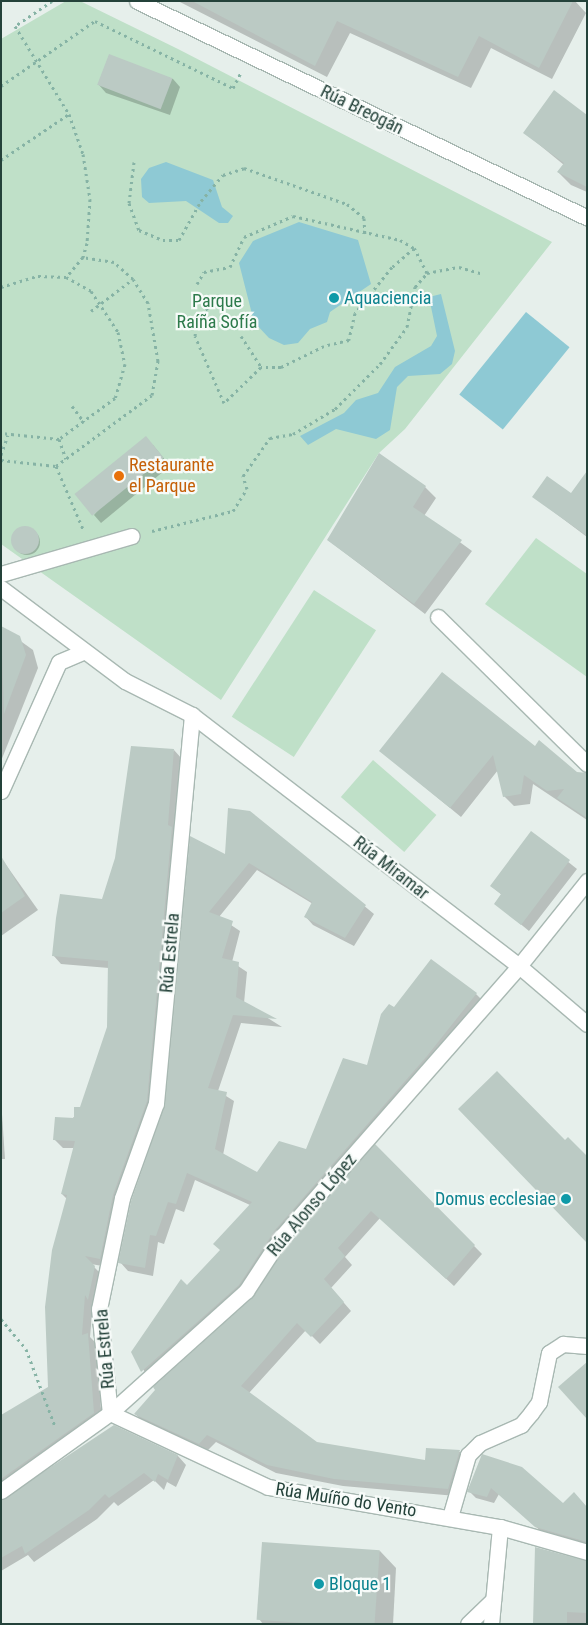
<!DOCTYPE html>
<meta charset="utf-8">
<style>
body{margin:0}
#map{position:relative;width:588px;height:1625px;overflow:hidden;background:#e6efeb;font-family:"Roboto Condensed",sans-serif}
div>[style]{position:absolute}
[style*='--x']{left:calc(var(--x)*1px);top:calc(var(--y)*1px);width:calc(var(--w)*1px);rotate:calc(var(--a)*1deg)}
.green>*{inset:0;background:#bfe0c8;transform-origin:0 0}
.water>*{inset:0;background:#8ec9d4;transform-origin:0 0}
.shadow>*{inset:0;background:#0003}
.round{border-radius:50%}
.building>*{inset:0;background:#bbcac4;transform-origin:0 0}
.path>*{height:3px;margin-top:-1.5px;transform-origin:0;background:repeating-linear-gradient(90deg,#86b3a5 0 2.5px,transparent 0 6.5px)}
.roads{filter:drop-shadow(1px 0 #a8b8b2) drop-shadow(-1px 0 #a8b8b2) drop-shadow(0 1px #a8b8b2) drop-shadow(0 -1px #a8b8b2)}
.lane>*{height:15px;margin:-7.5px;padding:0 7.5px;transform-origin:7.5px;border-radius:7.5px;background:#fff}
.street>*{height:15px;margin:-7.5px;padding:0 7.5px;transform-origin:7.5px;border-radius:7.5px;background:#fff}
.dots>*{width:14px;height:14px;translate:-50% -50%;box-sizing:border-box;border:2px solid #f7fbf9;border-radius:50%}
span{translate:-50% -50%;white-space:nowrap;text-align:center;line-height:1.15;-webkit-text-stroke:4.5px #f7fbf9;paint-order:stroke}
.street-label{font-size:18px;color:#24423a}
.culture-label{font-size:18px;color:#0d838f}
.left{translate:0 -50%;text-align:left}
.right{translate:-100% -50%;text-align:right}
.park-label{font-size:18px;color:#2d7a4b}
.food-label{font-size:18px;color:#c56008}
.frame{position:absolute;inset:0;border:2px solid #24423a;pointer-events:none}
</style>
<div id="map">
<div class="green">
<i style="clip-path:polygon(66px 1px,80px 1px,178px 49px,552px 242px,405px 429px,379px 453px,221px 700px,1px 544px,1px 39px)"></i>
<i style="clip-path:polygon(536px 538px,587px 574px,587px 677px,485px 604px)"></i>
<i style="left:314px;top:590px;width:74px;height:151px;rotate:33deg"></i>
<i style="left:373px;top:760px;width:84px;height:49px;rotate:41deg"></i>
</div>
<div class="water">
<i style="clip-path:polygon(166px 162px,213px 180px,222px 207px,233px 216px,228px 223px,219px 223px,186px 201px,149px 203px,142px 197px,141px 179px,149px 168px)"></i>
<i style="clip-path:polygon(299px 222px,358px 240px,371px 284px,330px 312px,327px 322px,310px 329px,298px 343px,284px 345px,269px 338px,254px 322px,239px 263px,253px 241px)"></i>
<i style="clip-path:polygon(441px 294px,455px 351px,452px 364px,440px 374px,408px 376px,397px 387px,390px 430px,376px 439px,336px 429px,308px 445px,300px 436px,344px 413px,356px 400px,378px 393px,395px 367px,431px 346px,437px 336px,429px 297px)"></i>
<i style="left:526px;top:312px;width:56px;height:106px;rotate:39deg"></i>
</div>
<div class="shadow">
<i style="clip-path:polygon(178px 1px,575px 1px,586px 13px,552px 79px,491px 48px,471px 88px,350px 33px,327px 77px)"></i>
<i style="clip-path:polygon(109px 56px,173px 79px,180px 87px,170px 115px,106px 93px,99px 85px)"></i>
<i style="clip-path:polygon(587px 116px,587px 192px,571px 185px,558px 172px,564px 165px,525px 133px)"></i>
<i style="clip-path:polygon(153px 445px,170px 466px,101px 523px,94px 515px)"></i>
<i style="clip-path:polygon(587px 474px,587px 537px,534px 497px,571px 495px)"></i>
<i style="clip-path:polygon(425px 487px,436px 498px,424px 516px,472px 551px,425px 614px,328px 540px)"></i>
<i class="round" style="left:14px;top:529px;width:26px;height:26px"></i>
<i style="clip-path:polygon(1px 627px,33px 650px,38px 668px,1px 761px)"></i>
<i style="clip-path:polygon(535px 748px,587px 780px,587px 820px,533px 784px,530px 804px,514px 806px,504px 796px,498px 770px,461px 817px,381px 751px)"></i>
<i style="clip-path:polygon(174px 750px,182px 759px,155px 1110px,108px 1267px,91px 1264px,103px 1276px,93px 1303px,90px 1337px,96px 1343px,102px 1422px,1px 1498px,1px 1417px,49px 1388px,67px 1199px,62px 1194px,74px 1148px,63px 1148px,54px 1139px,81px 1109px,108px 1028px,109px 968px,61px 964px,53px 955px,103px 901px)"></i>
<i style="clip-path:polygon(250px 812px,374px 914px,354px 946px,313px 925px,305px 916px,313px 904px,257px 870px,219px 917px,240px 931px,232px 962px,247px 972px,244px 1003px,282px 1027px,241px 1023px,218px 1091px,234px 1101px,223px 1155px,257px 1173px,307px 1150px,368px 1066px,394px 1009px,476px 994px,484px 1002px,283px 1238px,247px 1293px,150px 1380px,132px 1352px,221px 1250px,250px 1205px,195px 1180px,184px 1212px,176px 1209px,164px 1244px,158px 1242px,153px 1276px,128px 1271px,120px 1262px,167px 1104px,191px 838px,226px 856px)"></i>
<i style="clip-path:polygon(532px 833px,577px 869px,529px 931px,495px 903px,502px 895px,491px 886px)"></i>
<i style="clip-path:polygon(4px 862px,38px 910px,1px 936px,1px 864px)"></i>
<i style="clip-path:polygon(1px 1113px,2px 1114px,5px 1159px,1px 1159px)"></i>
<i style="clip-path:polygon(375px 1146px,482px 1254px,454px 1286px,380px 1218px,345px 1257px,352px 1265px,331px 1288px,351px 1311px,320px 1344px,306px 1330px,249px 1393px,316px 1443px,426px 1461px,427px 1449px,460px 1452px,467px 1460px,456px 1496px,343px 1486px,276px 1473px,216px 1442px,207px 1451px,143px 1421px,135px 1414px,253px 1299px)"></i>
<i style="clip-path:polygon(114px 1427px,178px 1456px,186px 1465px,176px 1487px,167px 1482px,164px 1490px,154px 1480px,118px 1506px,114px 1502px,97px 1519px,34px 1562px,28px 1555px,1px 1571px,1px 1500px)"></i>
<i style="clip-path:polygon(483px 1456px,564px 1504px,587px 1507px,587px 1546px,544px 1534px,499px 1494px,494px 1503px,476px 1498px,469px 1491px)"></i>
<i style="clip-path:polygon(380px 1551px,396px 1568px,393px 1624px,263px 1624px,259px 1619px)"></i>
<i style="clip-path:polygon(587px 1562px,587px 1624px,534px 1624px)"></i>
</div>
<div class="building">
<i style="clip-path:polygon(192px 1px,573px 1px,539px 68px,479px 36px,458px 77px,337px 21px,315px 66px)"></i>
<i style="left:109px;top:54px;width:68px;height:33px;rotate:21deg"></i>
<i style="clip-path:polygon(554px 90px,587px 115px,587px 187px,557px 172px,564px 163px,523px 133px)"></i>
<i style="left:146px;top:436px;width:28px;height:92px;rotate:51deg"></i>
<i style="clip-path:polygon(379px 453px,426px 486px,413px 507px,462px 540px,414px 604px,327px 540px)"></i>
<i style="clip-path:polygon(587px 471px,587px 536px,532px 497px,547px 476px,571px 493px)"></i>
<i class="round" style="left:11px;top:526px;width:28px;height:28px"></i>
<i style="clip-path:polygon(1px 626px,20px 636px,26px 655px,4px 714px)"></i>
<i style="clip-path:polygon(442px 672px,535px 746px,539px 740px,577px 772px,587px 773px,587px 818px,557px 798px,564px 789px,547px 791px,524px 775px,521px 794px,503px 797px,493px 755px,450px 808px,379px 751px)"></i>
<i style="clip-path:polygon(131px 746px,174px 749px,168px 825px,172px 827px,147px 1101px,113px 1195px,100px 1259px,85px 1256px,95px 1266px,88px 1300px,85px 1295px,82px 1335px,88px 1333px,94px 1413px,1px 1479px,1px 1415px,48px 1387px,45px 1307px,52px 1250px,67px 1195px,61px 1194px,75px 1141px,53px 1140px,55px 1117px,74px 1118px,74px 1107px,80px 1107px,107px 1027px,108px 961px,52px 956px,56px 918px,60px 894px,102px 899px,115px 858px)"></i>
<i style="clip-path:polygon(228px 808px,250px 811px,366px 905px,345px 938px,304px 917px,312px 902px,249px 863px,209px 912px,233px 921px,222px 958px,239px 962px,236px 997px,277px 1019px,233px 1015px,208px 1088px,227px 1092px,215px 1149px,257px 1172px,279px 1141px,306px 1149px,343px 1058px,367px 1065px,381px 1014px,389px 1004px,394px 1007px,431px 959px,477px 993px,427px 1056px,275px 1230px,239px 1285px,141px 1372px,131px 1352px,181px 1279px,187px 1285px,204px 1267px,220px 1250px,213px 1244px,252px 1202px,187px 1173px,176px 1204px,168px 1202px,156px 1236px,150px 1235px,145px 1268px,118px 1263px,131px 1201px,165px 1104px,190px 836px,225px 854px)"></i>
<i style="clip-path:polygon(531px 831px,570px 860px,521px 925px,494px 904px,501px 894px,490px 886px)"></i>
<i style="clip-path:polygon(1px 856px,25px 896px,1px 913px)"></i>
<i style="clip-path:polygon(497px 1071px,565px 1140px,568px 1137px,587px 1156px,587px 1243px,458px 1109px)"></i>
<i style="clip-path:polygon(375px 1144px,475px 1245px,446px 1279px,371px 1211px,338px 1248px,345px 1256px,324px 1279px,344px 1302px,311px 1337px,297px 1323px,241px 1386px,317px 1442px,425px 1460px,426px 1448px,460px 1450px,448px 1489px,334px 1479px,267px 1465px,207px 1435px,199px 1444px,134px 1414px,155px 1390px,153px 1387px,252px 1298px,289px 1242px)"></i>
<i style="clip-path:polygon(587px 1362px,587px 1419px,558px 1387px)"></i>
<i style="clip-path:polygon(114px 1425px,178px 1455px,168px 1480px,158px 1474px,155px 1482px,144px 1473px,109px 1498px,105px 1494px,89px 1510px,25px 1554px,22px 1546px,1px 1558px,1px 1500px)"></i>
<i style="clip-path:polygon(482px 1454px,522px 1467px,563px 1503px,574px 1492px,587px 1507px,587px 1542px,535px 1527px,491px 1488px,487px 1497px,467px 1492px)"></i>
<i style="left:262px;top:1542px;width:118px;height:78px;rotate:4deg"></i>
<i style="clip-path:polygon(535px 1547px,587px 1561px,587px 1613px,567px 1612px,567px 1624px,533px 1624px)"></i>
</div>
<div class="path">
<i style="--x:52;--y:1;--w:45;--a:146"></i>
<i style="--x:15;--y:26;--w:103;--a:58.5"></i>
<i style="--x:69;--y:114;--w:42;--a:70.7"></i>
<i style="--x:83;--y:154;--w:46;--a:81.2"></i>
<i style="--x:90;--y:199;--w:44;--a:93.9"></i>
<i style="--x:87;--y:243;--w:15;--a:106"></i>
<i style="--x:83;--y:257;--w:26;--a:130"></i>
<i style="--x:1;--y:86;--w:114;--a:-34.7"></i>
<i style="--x:95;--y:21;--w:153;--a:25.9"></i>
<i style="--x:233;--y:88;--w:16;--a:-63"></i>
<i style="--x:1;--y:160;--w:82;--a:-34.1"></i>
<i style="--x:134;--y:162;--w:41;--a:97"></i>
<i style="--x:129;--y:203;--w:29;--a:70"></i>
<i style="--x:139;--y:230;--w:26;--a:23"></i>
<i style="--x:163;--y:240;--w:16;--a:0"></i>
<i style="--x:179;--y:240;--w:45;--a:-60.6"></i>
<i style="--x:201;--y:201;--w:34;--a:-50"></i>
<i style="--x:223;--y:175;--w:22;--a:-18"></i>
<i style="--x:244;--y:168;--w:109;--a:19.3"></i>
<i style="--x:347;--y:204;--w:22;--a:39"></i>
<i style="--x:364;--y:218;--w:17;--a:87"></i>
<i style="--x:427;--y:273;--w:33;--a:-11"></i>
<i style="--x:459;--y:267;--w:25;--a:16"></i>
<i style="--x:197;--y:284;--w:14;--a:-60"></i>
<i style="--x:204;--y:272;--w:26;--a:-11"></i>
<i style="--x:230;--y:267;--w:33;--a:-65"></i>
<i style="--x:244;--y:237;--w:53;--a:-23.2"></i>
<i style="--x:293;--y:216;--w:110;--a:12.6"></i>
<i style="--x:400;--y:240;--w:16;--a:30"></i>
<i style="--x:1;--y:287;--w:39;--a:-17"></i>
<i style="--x:38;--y:276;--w:28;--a:2"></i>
<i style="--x:66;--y:277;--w:29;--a:29"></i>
<i style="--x:91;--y:291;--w:49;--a:56.6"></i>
<i style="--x:118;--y:332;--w:33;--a:78"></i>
<i style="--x:125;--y:364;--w:35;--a:106"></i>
<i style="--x:115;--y:398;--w:69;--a:143.8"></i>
<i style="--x:59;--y:439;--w:58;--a:-174.1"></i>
<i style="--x:91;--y:311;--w:53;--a:-37.3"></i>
<i style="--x:241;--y:336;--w:37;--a:57"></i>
<i style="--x:72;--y:406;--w:20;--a:53"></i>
<i style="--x:59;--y:439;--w:21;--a:71"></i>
<i style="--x:1;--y:455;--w:21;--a:-71"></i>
<i style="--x:1;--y:460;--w:55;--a:6.2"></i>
<i style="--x:56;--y:466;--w:119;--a:-36.5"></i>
<i style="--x:152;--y:395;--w:35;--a:-80"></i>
<i style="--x:158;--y:361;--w:59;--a:-99.8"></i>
<i style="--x:148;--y:303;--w:28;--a:-122"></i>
<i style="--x:133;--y:279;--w:25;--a:-138"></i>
<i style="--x:114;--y:262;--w:31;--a:-171"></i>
<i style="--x:56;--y:466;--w:69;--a:66.8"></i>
<i style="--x:152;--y:531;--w:83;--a:-13.9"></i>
<i style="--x:233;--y:511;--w:26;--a:-58"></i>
<i style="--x:247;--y:489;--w:14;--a:-107"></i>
<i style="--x:243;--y:476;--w:47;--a:-54.6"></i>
<i style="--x:270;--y:438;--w:23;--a:-10"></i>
<i style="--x:293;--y:434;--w:49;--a:-30.8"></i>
<i style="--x:335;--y:409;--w:64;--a:-45"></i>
<i style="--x:380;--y:364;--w:46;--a:-53.9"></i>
<i style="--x:407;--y:327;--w:41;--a:-78.7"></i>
<i style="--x:415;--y:287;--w:18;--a:-49"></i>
<i style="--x:427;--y:273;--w:28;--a:-117"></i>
<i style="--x:414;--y:248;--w:29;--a:139"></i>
<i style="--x:392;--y:267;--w:59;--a:128.8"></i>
<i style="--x:355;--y:313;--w:28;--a:103"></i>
<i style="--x:349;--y:340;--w:26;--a:167"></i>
<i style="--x:324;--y:346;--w:48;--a:154"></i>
<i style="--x:281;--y:367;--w:20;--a:180"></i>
<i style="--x:261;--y:367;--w:52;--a:135.8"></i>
<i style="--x:224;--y:403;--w:73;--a:-113.4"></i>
<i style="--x:195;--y:336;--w:17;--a:-83"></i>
<i style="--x:197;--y:319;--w:25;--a:-47"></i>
<i style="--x:1;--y:1319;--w:39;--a:50"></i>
<i style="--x:26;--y:1349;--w:82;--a:69.4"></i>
</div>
<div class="roads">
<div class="lane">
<i style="--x:1;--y:574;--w:136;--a:-16.2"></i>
<i style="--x:438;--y:617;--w:209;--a:44.6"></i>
</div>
<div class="street">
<i style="--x:137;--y:1;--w:500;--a:25.7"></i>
<i style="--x:1;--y:588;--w:155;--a:36.9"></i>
<i style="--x:125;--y:681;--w:75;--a:26.9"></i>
<i style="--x:192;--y:715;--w:412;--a:37.5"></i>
<i style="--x:519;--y:966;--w:89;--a:40.5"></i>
<i style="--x:192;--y:715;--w:390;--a:95.3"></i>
<i style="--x:156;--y:1103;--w:101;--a:109.7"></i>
<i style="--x:122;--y:1198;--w:113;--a:101.7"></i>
<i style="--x:99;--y:1309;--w:105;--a:84"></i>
<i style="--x:110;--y:1413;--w:174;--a:25.1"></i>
<i style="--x:268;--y:1487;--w:235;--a:9.8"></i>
<i style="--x:500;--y:1527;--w:97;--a:95.3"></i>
<i style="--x:1;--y:791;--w:141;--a:-65.8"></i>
<i style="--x:59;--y:662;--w:26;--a:-23"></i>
<i style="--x:1;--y:1491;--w:134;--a:-35.6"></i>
<i style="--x:110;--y:1413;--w:183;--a:-41.9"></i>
<i style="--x:246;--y:1291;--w:66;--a:-56.8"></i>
<i style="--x:282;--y:1236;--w:359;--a:-48.7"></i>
<i style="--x:519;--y:966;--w:109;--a:-51.3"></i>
<i style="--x:450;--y:1517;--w:65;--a:-73.8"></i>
<i style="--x:468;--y:1455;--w:17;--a:-45"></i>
<i style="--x:480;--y:1443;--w:45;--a:-23.7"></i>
<i style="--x:521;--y:1425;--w:16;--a:-50"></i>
<i style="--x:531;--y:1413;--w:14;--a:-54"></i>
<i style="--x:539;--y:1402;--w:50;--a:-78.5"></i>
<i style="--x:549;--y:1353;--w:17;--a:-33"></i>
<i style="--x:563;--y:1344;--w:24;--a:5"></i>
<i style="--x:500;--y:1527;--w:91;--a:16"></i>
<i style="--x:468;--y:1624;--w:35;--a:-44"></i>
</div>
</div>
<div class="dots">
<i style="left:334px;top:298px;background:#0f9aa8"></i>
<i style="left:119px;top:476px;background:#e8710a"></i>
<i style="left:566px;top:1199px;background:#0f9aa8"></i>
<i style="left:319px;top:1584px;background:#0f9aa8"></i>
</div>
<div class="street-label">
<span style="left:362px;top:110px;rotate:26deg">Rúa Breogán</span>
<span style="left:391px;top:868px;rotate:38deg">Rúa Miramar</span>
<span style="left:170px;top:953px;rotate:-85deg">Rúa Estrela</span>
<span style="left:312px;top:1205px;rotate:-50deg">Rúa Alonso López</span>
<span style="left:105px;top:1349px;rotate:-95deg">Rúa Estrela</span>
<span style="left:346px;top:1500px;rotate:9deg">Rúa Muíño do Vento</span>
</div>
<div class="culture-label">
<span class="left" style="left:344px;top:298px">Aquaciencia</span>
<span class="right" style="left:556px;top:1199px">Domus ecclesiae</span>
<span class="left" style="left:329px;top:1584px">Bloque 1</span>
</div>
<div class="park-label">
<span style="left:217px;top:312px">Parque<br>Raíña Sofía</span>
</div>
<div class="food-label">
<span class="left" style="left:129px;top:476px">Restaurante<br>el Parque</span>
</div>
<div class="frame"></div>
</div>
